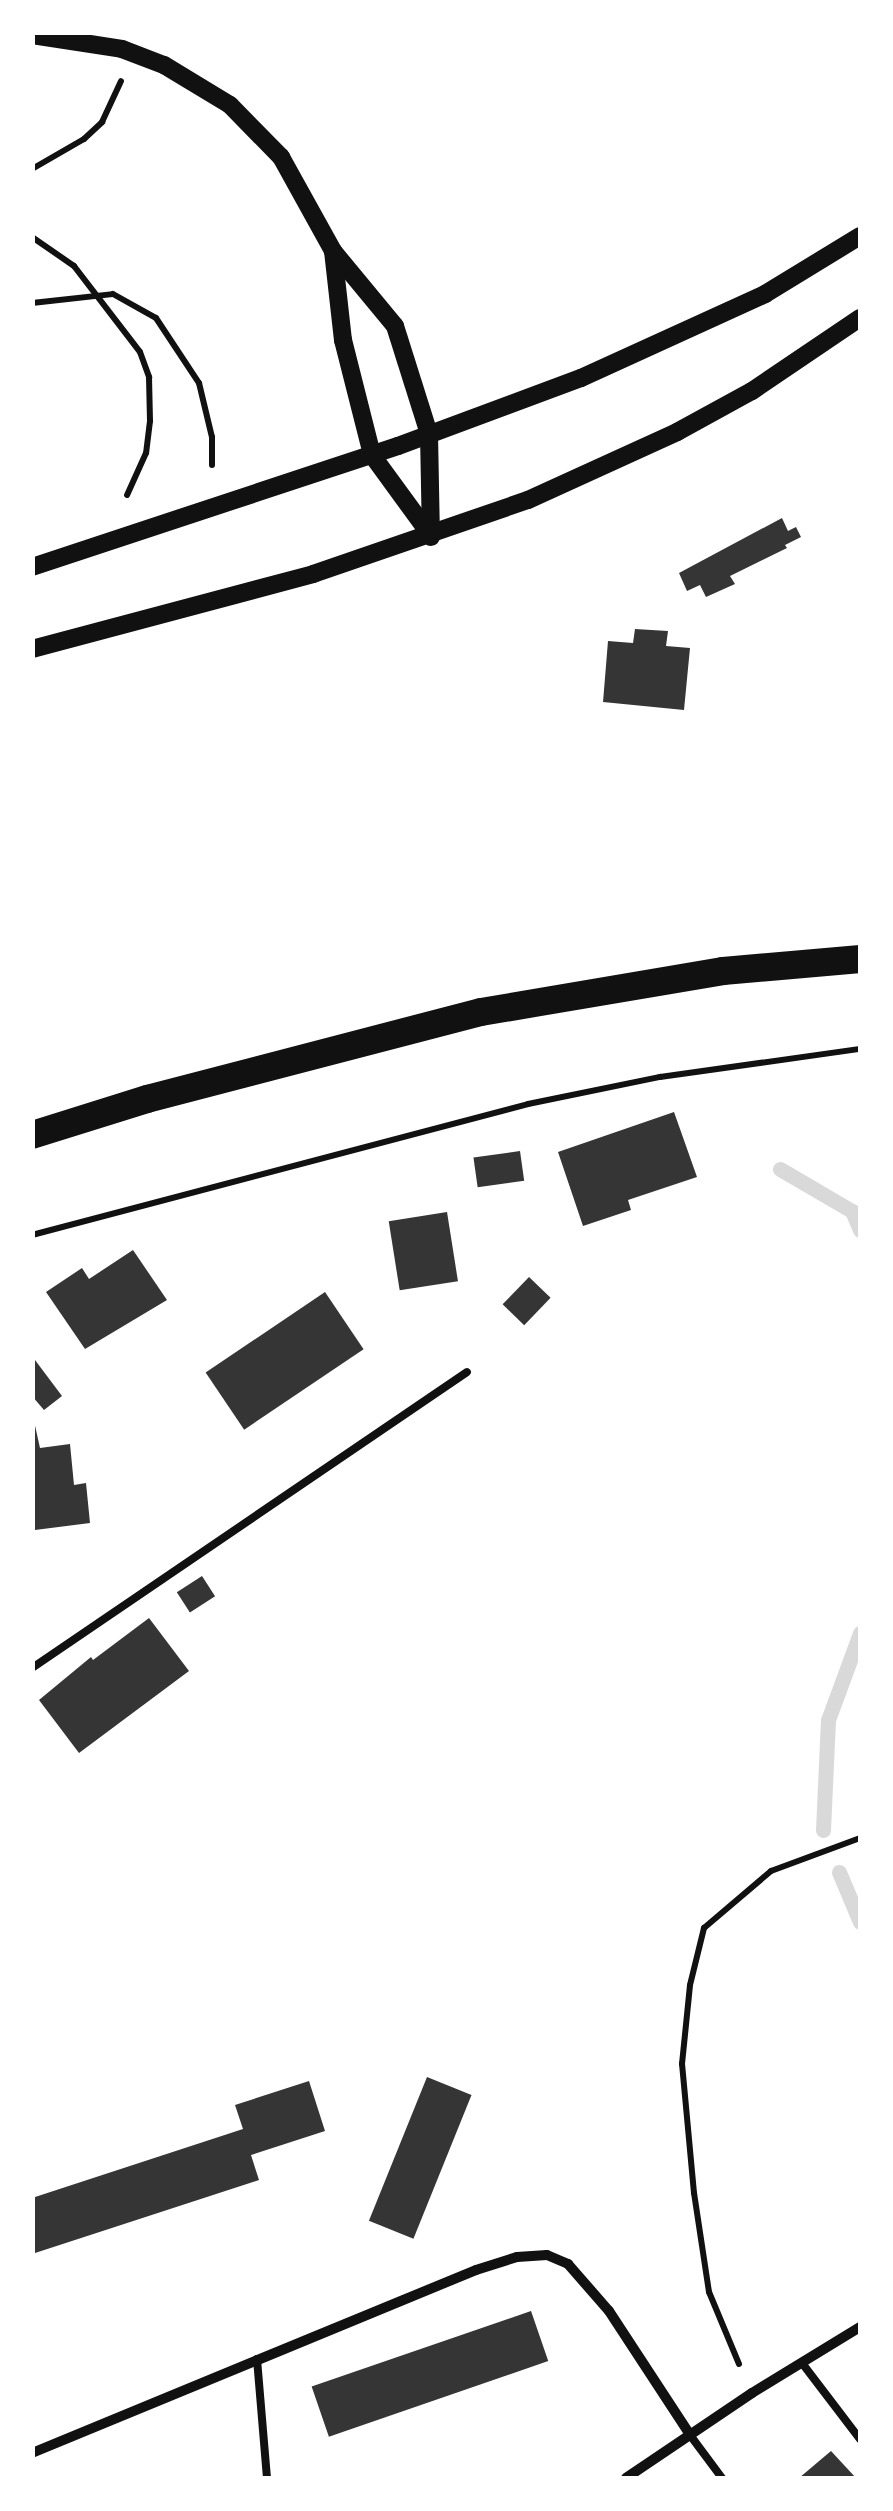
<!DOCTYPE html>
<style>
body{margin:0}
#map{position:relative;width:893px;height:2511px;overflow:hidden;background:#fff;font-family:Inter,sans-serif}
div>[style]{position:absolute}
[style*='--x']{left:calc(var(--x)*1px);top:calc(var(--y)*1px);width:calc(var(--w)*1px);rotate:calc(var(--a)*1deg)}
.stream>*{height:15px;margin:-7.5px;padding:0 7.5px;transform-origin:7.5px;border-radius:7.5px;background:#d9d9d9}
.building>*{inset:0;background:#353535;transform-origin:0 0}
.path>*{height:6px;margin:-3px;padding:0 3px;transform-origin:3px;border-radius:3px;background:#111}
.service>*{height:8px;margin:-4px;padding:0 4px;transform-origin:4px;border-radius:4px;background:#111}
.minor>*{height:10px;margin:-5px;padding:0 5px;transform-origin:5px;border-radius:5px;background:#111}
.tertiary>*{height:18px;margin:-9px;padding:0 9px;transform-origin:9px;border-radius:9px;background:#111}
.trunk>*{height:28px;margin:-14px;padding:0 14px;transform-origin:14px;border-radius:14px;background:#111}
span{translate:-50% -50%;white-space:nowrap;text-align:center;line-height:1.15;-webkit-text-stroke:8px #fff;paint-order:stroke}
.frame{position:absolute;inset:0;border:35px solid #fff;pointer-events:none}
</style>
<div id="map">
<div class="stream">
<i style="--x:780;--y:1169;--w:83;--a:30.3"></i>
<i style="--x:852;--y:1211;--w:21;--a:67"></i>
<i style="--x:823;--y:1830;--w:110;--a:-87.4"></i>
<i style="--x:828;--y:1720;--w:93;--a:-69.8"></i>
<i style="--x:839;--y:1872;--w:54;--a:67.2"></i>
</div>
<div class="building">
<i style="clip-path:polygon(782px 518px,788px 531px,796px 527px,801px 537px,785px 545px,787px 548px,730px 576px,735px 584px,706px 597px,700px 585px,687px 591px,679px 573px)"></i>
<i style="clip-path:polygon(635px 629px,668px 631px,666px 646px,690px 648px,684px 710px,603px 702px,608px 641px,633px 643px)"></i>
<i style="clip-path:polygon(674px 1112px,697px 1177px,628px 1200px,631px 1210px,583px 1226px,558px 1152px)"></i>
<i style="left:520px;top:1151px;width:30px;height:47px;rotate:82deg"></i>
<i style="left:447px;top:1212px;width:70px;height:59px;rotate:81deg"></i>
<i style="clip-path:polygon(133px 1250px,167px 1300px,85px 1349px,46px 1292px,82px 1268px,89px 1279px)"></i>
<i style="left:529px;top:1277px;width:30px;height:38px;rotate:44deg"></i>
<i style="left:325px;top:1292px;width:69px;height:144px;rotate:56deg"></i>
<i style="clip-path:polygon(32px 1356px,62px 1396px,44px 1410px,32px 1396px)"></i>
<i style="clip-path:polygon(32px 1412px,40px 1448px,70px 1444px,74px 1485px,86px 1483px,90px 1523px,35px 1530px)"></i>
<i style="left:202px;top:1576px;width:24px;height:30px;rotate:57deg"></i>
<i style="clip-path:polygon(149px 1618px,189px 1671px,79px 1753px,39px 1700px,91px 1657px,93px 1660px)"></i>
<i style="left:427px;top:2077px;width:48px;height:155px;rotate:22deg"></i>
<i style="clip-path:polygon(309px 2081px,325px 2131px,251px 2155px,259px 2180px,32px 2254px,32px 2198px,243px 2129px,235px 2105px)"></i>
<i style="left:531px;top:2311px;width:53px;height:232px;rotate:71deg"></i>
<i style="clip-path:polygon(831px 2451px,856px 2478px,799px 2478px)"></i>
</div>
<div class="path">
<i style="--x:32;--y:169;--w:60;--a:-30"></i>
<i style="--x:84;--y:139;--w:25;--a:-43"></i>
<i style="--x:102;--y:122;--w:45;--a:-65.1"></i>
<i style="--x:32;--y:237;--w:51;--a:34.6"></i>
<i style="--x:74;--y:266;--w:108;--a:52.5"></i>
<i style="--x:140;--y:352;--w:27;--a:70"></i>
<i style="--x:149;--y:377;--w:44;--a:88.7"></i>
<i style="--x:150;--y:421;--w:32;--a:97"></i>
<i style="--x:146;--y:453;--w:46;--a:114.3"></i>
<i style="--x:32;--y:303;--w:81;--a:-6.3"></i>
<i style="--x:113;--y:294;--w:49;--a:29.2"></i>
<i style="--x:156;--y:318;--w:78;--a:56.5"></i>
<i style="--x:199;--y:383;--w:56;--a:76.5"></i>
<i style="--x:212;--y:437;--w:28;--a:90"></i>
<i style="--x:32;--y:1235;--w:513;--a:-14.79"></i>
<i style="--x:528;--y:1104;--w:135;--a:-11.6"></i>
<i style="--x:660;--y:1077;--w:202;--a:-8"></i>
<i style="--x:739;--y:2364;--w:78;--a:-112.6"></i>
<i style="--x:709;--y:2292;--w:100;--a:-98.6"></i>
<i style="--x:694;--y:2193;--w:130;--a:-95.3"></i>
<i style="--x:682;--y:2064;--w:79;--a:-84.2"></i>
<i style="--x:690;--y:1985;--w:59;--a:-76.2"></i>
<i style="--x:704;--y:1928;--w:88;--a:-40.4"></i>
<i style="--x:771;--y:1871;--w:95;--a:-20.3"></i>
</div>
<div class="service">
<i style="--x:32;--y:1668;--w:526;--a:-34.23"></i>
<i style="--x:257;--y:2359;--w:119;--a:85.2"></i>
<i style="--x:802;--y:2363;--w:96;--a:52.7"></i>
<i style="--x:690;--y:2435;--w:54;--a:53.3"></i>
</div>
<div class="minor">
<i style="--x:32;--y:2453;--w:480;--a:-22.4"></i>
<i style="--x:476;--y:2270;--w:43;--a:-17.6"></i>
<i style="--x:517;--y:2257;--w:30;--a:-4"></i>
<i style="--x:547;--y:2255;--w:23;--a:23"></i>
<i style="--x:568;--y:2264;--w:62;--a:48.9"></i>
<i style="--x:609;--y:2311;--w:148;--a:56.8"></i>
<i style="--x:626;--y:2478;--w:152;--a:-34"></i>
<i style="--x:752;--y:2393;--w:127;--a:-31.4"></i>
</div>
<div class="tertiary">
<i style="--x:32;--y:35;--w:91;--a:8.8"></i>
<i style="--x:122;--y:49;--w:45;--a:20.9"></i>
<i style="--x:164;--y:65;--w:77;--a:31.2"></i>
<i style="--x:230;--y:105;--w:73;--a:45.6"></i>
<i style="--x:281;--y:157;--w:107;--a:61"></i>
<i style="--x:333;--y:251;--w:97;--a:50.4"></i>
<i style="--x:395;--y:326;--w:113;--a:72.5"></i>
<i style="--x:429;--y:434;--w:103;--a:88.9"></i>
<i style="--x:333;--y:251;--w:90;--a:83.6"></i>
<i style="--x:343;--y:340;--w:119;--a:75.8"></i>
<i style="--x:372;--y:455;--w:100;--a:53.9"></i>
<i style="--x:32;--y:567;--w:385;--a:-18.3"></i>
<i style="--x:398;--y:446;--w:195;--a:-20.4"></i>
<i style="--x:581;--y:378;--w:202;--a:-24.5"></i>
<i style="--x:765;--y:294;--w:111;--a:-31.4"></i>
<i style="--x:32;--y:649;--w:291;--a:-14.9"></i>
<i style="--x:313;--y:574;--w:227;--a:-19"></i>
<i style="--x:528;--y:500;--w:164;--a:-24.5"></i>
<i style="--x:677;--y:432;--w:85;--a:-28.7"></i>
<i style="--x:752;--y:391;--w:130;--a:-34.1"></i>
</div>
<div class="trunk">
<i style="--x:32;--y:1135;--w:121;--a:-17.4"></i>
<i style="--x:147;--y:1099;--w:345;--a:-14.6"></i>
<i style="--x:481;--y:1012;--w:245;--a:-9.6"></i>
<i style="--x:723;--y:971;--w:138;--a:-5"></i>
</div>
<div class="frame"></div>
</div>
